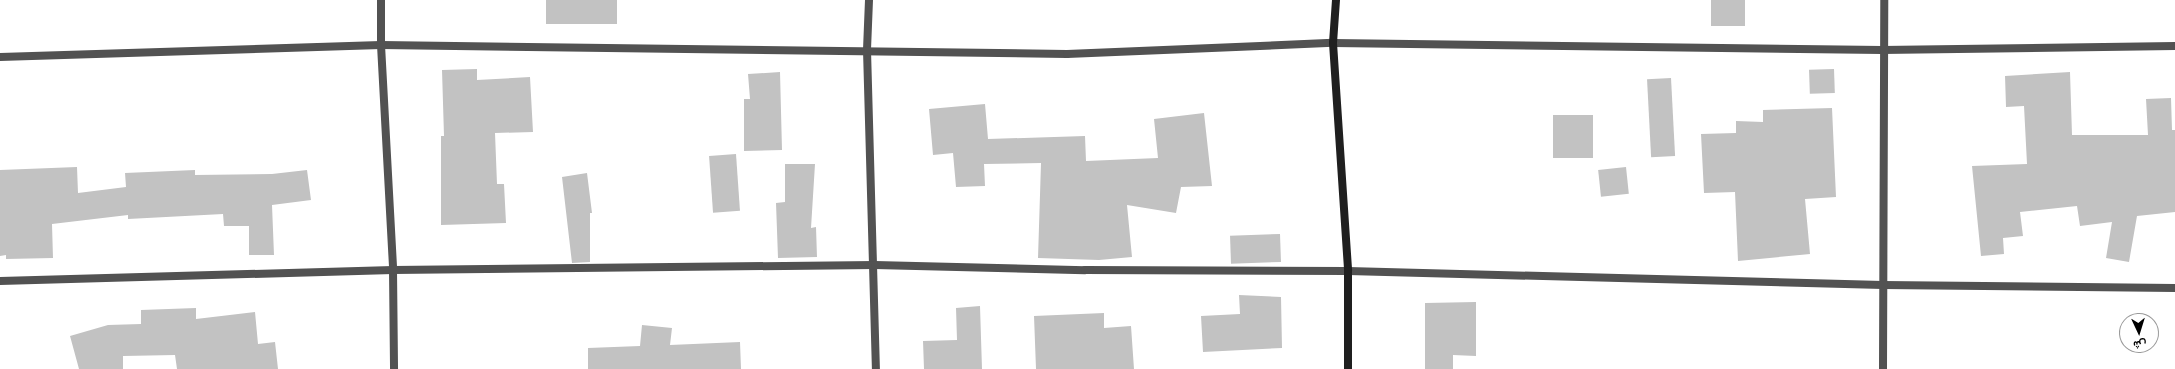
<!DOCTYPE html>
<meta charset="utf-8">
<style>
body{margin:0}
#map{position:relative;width:2175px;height:369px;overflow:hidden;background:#fff;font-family:"Source Sans 3",Vazirmatn,sans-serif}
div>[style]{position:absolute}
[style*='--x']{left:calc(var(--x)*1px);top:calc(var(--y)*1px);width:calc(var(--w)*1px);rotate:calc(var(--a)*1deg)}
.building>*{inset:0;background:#c2c2c2;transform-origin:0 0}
.street>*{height:8px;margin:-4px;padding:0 4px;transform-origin:4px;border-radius:4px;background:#525252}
.secondary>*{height:8px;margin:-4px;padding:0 4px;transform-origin:4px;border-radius:4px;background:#1f1f1f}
span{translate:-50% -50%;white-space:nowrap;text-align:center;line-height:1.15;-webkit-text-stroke:4px #fff;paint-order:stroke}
.north{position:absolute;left:2119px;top:313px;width:40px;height:40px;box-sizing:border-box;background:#fff;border:1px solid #999;border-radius:50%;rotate:176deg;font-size:11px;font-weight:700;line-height:16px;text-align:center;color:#000}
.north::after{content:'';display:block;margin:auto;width:14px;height:18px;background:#000;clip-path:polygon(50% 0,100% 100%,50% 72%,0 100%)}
</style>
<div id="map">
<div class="building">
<i style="left:546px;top:0;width:71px;height:24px"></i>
<i style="left:1711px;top:0;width:34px;height:26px"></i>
<i style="clip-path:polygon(477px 69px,477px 80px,530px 77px,533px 132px,495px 133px,497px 184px,504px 184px,506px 223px,441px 225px,441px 136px,444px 136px,442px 70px)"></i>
<i style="left:1834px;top:69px;width:24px;height:25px;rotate:88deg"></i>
<i style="clip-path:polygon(780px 72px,782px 150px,744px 151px,744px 99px,750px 99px,748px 74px)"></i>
<i style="clip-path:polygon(2070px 72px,2072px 135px,2148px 135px,2146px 99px,2171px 98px,2172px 130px,2175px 130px,2175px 212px,2137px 216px,2129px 262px,2106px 258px,2112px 222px,2080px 226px,2077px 206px,2020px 212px,2023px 236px,2003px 238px,2004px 254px,1981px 256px,1972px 166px,2027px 164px,2024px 106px,2006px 107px,2005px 76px)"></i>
<i style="left:1671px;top:78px;width:78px;height:24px;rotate:87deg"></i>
<i style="clip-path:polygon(985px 104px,988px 139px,1085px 136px,1086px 161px,1158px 158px,1154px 119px,1204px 113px,1212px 186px,1181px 187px,1176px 213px,1127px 205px,1132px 257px,1099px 260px,1038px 258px,1041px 163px,984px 164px,985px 186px,956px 187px,953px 153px,933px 155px,929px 109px)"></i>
<i style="clip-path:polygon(1832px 108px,1836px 197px,1805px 199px,1810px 254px,1738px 261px,1735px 192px,1704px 193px,1701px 134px,1736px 133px,1736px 121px,1763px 122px,1763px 110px)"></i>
<i style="left:1593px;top:115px;width:43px;height:40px;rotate:90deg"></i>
<i style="left:736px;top:154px;width:57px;height:27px;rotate:86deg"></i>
<i style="clip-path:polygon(785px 164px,815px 164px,811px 228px,816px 227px,817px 257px,778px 258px,776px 203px,785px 202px)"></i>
<i style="clip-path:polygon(77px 167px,78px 193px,126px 187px,125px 173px,195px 170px,195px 175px,272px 174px,307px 170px,311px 200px,272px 205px,274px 255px,249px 255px,249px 226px,224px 226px,223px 214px,128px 219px,128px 215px,52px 224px,53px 258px,6px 259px,6px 255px,0 256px,0 170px)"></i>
<i style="left:1626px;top:167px;width:27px;height:28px;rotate:84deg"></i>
<i style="clip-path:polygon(587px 173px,592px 213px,590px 213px,590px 262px,572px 263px,562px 177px)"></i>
<i style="left:1280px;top:234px;width:28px;height:50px;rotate:88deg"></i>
<i style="clip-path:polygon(1239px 295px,1281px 297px,1282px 348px,1203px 352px,1201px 316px,1240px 314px)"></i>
<i style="clip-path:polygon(1476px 302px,1476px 356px,1453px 355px,1453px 369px,1425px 369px,1425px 303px)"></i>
<i style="clip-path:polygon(980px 306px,982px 369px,924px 369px,923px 341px,957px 340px,956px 308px)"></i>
<i style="clip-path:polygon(196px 308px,196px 319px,255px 312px,258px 344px,275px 342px,278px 369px,177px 369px,175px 355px,123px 356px,123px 369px,79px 369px,70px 336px,108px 325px,141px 324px,141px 310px)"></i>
<i style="clip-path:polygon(1104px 313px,1104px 328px,1131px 326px,1134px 369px,1036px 369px,1034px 316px)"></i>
<i style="clip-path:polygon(642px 325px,672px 328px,670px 345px,740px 342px,741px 369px,588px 369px,588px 348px,640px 346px)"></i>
</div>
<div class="street">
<i style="--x:381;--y:0;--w:45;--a:90"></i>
<i style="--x:381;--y:45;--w:225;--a:86.9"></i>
<i style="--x:393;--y:270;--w:99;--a:89.4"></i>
<i style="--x:869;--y:0;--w:50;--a:92.3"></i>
<i style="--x:867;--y:50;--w:319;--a:88.4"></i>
<i style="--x:0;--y:57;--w:381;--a:-1.8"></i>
<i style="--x:381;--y:45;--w:686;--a:0.75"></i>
<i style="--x:1067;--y:54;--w:266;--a:-2.4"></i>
<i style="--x:1333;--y:43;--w:549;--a:0.73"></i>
<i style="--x:1882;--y:50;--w:293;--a:-0.8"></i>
<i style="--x:0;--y:281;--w:393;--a:-1.6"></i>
<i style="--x:393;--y:270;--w:482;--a:-0.6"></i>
<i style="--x:875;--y:265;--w:210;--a:1.4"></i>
<i style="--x:1085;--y:270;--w:263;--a:0.2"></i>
<i style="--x:1348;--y:271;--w:535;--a:1.5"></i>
<i style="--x:1883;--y:285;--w:292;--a:0.6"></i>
<i style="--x:1883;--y:369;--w:369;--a:-89.8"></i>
</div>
<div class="secondary">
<i style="--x:1336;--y:0;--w:43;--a:94"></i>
<i style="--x:1333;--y:43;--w:228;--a:86.2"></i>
<i style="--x:1348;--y:271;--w:98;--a:90"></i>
</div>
<div class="north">ش</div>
</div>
